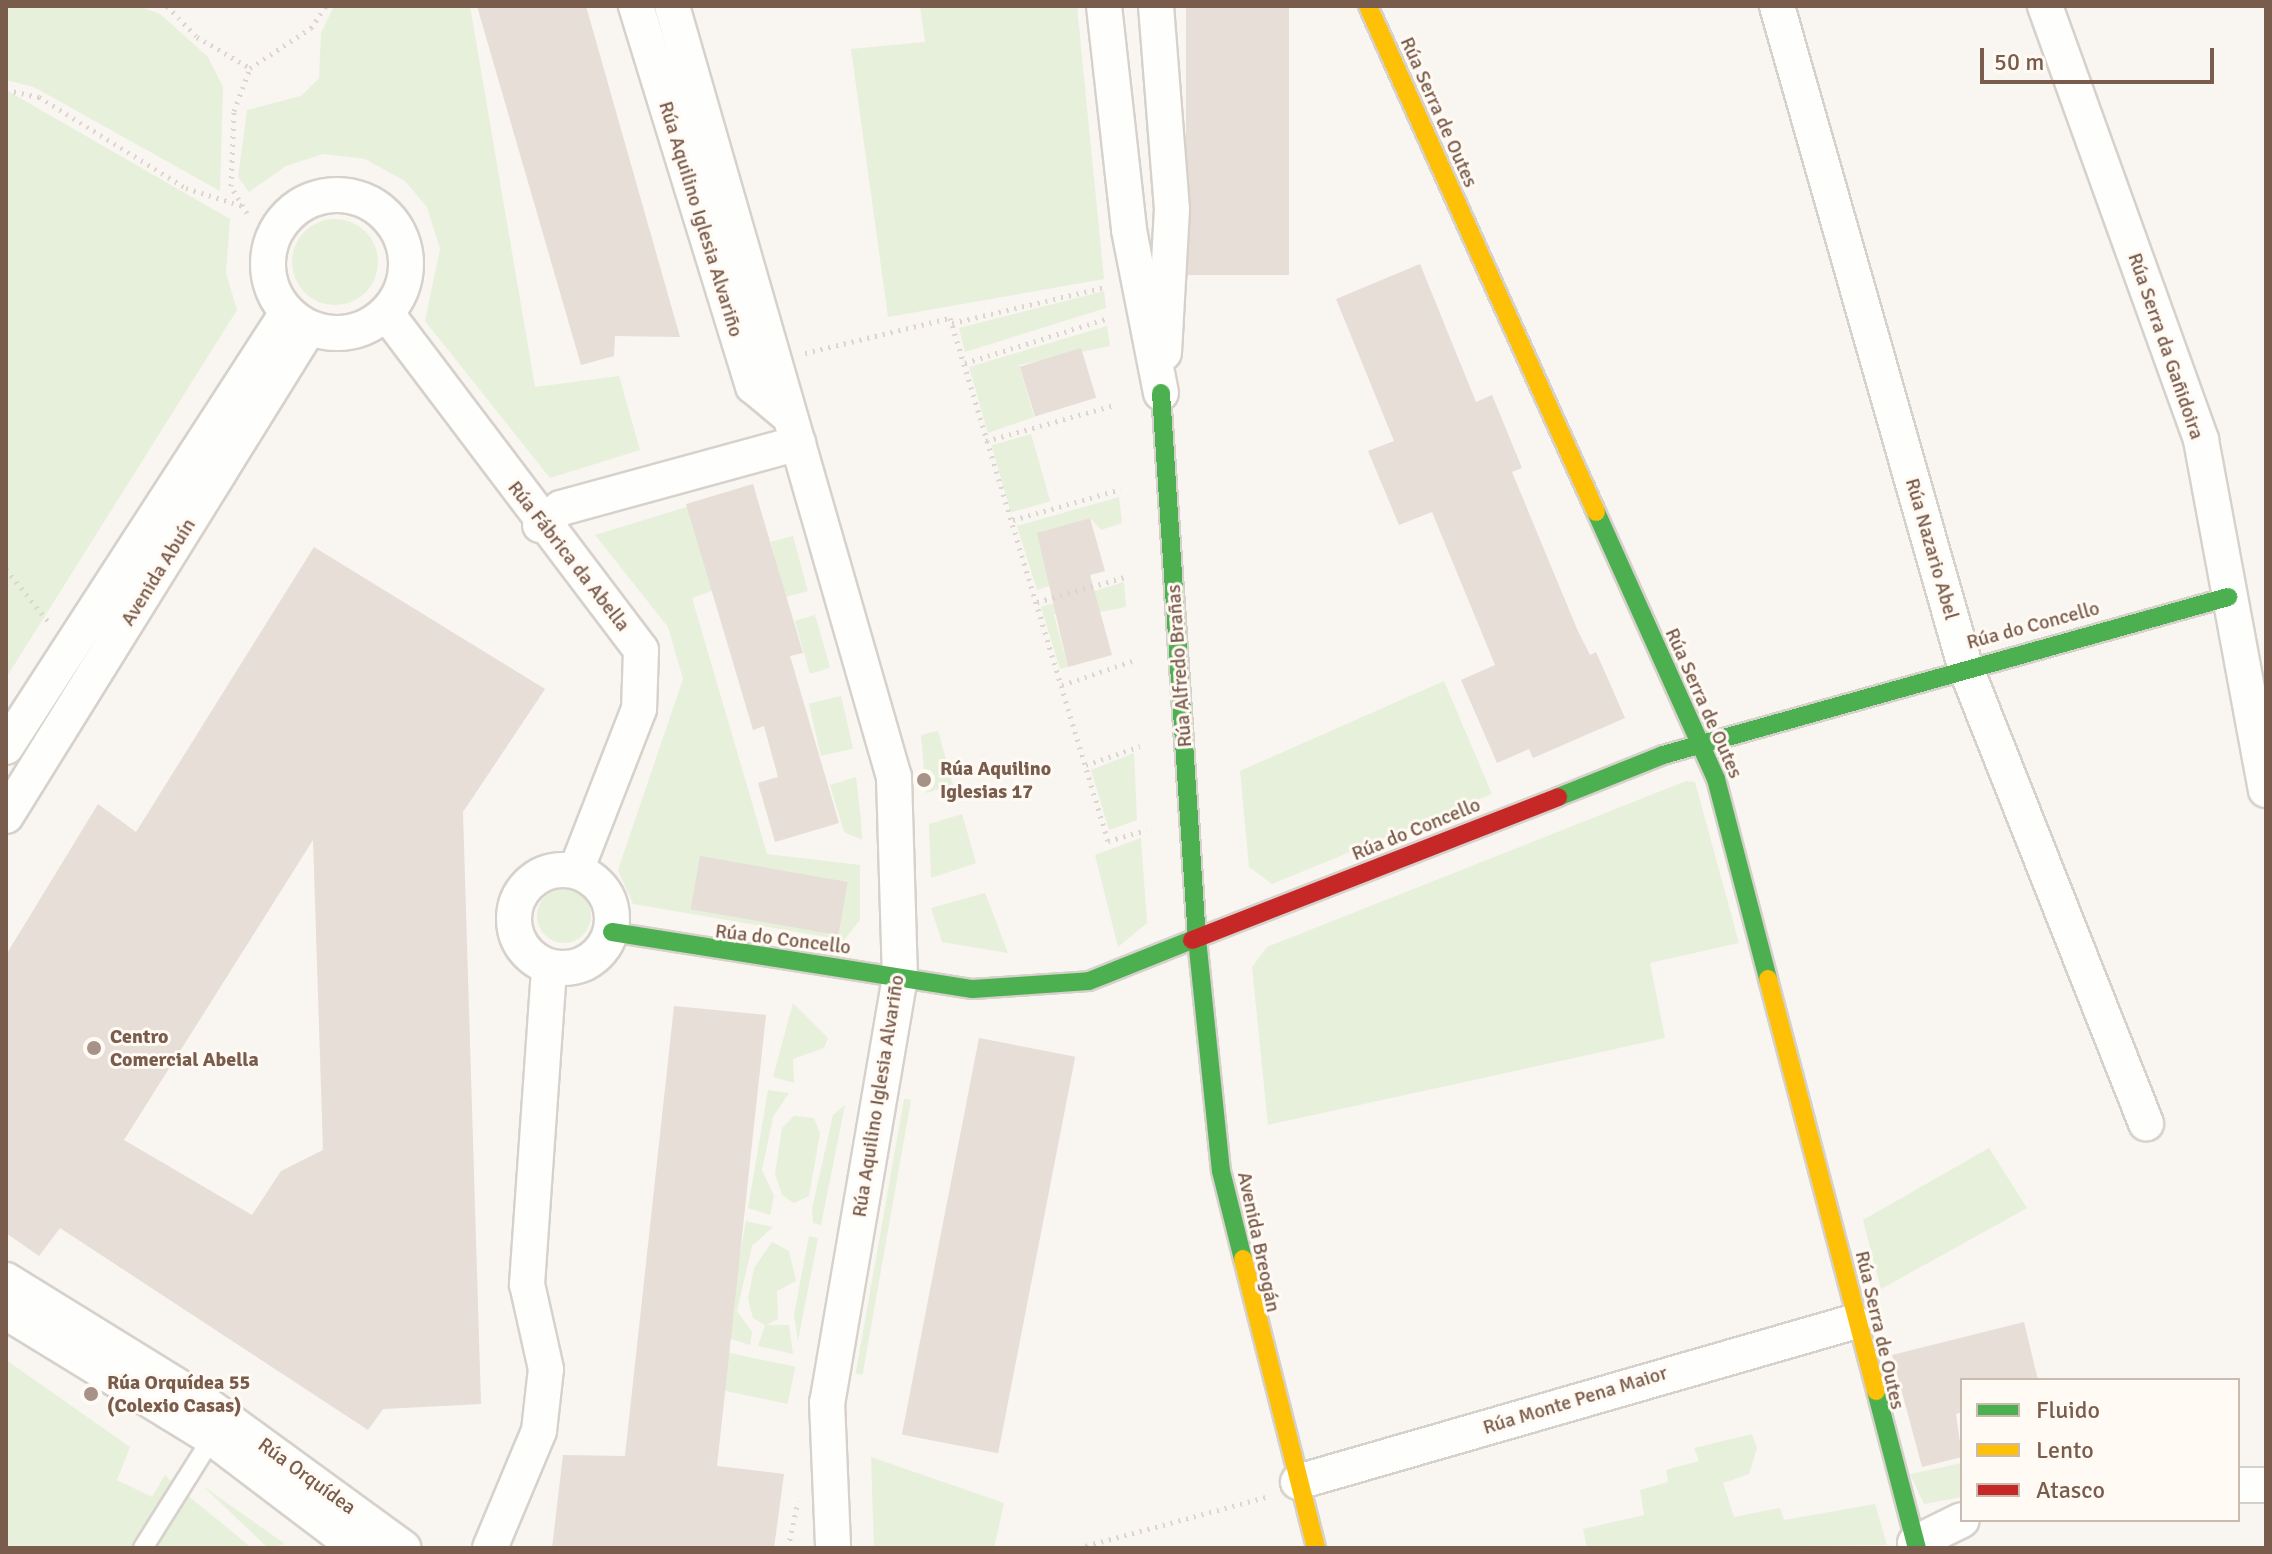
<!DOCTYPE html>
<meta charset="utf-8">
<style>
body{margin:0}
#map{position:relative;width:2272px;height:1554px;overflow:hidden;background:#f9f5f0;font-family:Signika,sans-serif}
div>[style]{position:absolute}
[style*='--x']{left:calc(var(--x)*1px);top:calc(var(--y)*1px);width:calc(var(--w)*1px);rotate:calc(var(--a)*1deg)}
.green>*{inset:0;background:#e7f0db;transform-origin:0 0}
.round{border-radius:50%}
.building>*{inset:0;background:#e6ded7;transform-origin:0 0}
.path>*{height:5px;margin-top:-2.5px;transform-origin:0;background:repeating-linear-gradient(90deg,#dcd5d0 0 2px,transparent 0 8px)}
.roads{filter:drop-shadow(2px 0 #d7d1cb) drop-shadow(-2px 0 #d7d1cb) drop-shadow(0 2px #d7d1cb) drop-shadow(0 -2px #d7d1cb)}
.lane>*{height:18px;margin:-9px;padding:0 9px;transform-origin:9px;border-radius:9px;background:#fefefd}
.street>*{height:34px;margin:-17px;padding:0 17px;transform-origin:17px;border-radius:17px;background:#fefefd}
.street>.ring{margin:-17px;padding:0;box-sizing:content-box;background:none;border:34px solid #fefefd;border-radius:50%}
.fast>*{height:18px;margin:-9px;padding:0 9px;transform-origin:9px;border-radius:9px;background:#4caf50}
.slow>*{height:18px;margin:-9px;padding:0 9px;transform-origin:9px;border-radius:9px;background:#ffc107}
.jam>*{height:18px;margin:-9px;padding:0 9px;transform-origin:9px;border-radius:9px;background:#c62828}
.dots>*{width:22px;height:22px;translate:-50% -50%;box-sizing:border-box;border:4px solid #fffaf3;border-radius:50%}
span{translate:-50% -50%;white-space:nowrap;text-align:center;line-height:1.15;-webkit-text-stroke:6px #fffaf3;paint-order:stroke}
.street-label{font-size:20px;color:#7a5c4d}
.poi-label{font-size:20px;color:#7a5c4d;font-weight:700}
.left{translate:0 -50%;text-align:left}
.frame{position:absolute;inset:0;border:8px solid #7a5c4d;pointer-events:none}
.legend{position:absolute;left:1960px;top:1378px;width:280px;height:144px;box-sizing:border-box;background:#fffaf3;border:2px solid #cabbb1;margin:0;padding:10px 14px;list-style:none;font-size:24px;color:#7a5c4d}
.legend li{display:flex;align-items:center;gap:16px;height:40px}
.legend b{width:40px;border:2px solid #cabbb1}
.scale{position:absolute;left:1980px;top:48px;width:234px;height:36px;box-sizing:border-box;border:4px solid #7a5c4d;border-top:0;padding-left:10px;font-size:24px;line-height:28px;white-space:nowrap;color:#7a5c4d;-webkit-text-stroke:6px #fffaf3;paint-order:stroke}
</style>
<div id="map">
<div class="green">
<i style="clip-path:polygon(6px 6px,138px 6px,160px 14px,208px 57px,223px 87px,220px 191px,34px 87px,6px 80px)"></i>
<i style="clip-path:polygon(334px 6px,470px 6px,535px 387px,619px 376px,640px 450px,550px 478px,425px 321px,440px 249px,427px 207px,405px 181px,365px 159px,323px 154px,286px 166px,249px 192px,238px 177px,247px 110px,301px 96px,319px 78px,321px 33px)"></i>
<i style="clip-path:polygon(920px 6px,1077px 6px,1104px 279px,888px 317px,851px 49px,925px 42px)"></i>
<i style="clip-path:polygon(6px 90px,230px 219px,226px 273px,237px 310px,6px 678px)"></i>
<i class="round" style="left:292px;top:219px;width:86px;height:86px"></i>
<i style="clip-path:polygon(1104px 291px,1106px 308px,965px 352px,959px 328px)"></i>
<i style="clip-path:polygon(1107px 326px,1110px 346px,1019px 365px,1034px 417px,988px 433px,969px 367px)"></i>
<i style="left:1031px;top:434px;width:70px;height:41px;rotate:74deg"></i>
<i style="clip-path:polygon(1119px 497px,1122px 523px,1101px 530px,1090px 518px,1038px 533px,1052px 585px,1037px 590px,1017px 526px)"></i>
<i style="clip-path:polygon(693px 505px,717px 589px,692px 598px,767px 854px,860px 865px,860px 920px,844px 940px,633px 904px,618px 870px,683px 679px,668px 627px,595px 535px)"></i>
<i style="left:793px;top:536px;width:57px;height:23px;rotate:75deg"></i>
<i style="clip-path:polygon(1124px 582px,1126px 607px,1100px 612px,1097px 603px,1054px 615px,1068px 667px,1060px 669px,1041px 607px)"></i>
<i style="left:815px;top:615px;width:55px;height:21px;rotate:74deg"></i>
<i style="clip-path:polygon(1444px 681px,1492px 794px,1272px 884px,1249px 867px,1240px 771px)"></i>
<i style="left:841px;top:696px;width:54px;height:33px;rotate:77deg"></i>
<i style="clip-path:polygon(938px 731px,953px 785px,926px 793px,921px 735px)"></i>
<i style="clip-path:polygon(1134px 753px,1137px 820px,1109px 830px,1091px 770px)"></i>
<i style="clip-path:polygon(856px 777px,861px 820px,862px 840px,844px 832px,830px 785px)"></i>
<i style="clip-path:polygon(1686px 781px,1695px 782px,1739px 943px,1650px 963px,1665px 1038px,1268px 1125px,1252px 967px,1267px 947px)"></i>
<i style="clip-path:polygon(962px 814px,976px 863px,931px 878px,929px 824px)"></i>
<i style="clip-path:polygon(1141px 838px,1147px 923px,1118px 947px,1095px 855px)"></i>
<i class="round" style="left:537px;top:889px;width:54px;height:54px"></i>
<i style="clip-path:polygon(985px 893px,1008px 953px,942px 942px,931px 908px)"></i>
<i style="clip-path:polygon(793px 1003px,828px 1038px,824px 1048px,793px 1059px,794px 1083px,773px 1077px)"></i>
<i style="clip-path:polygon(768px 1090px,789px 1093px,773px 1117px,762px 1170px,774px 1196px,770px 1215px,748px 1208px)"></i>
<i style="left:911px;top:1100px;width:279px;height:7px;rotate:100deg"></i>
<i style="clip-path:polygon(845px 1105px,821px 1225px,813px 1223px,812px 1209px,833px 1115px)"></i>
<i style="clip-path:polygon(794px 1116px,814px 1118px,820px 1133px,809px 1196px,794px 1203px,782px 1195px,775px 1174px,782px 1128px)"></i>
<i style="clip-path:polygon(1989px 1148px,2027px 1208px,1881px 1289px,1863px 1220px)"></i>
<i style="clip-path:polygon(746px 1221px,773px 1227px,752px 1246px,737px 1311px,752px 1332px,750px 1345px,725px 1337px)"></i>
<i style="clip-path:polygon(809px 1236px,818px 1238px,798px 1341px,794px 1315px)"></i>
<i style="clip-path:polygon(772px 1242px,789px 1251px,796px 1281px,777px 1291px,778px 1319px,766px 1325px,789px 1325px,793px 1354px,758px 1346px,765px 1325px,753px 1318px,748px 1299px,754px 1268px)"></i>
<i style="left:721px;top:1351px;width:76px;height:38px;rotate:12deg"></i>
<i style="clip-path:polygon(6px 1360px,130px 1447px,117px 1480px,152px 1497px,165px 1475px,174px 1484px,154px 1509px,138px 1548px,6px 1548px)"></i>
<i style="clip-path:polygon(1752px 1434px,1757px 1448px,1749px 1474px,1723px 1483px,1734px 1517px,1780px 1508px,1784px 1520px,1875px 1504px,1887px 1545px,1587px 1548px,1583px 1529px,1644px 1515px,1640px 1490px,1668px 1482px,1666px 1470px,1699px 1461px,1694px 1448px)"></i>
<i style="clip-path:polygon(871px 1457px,1004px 1503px,994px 1548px,874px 1548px)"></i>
<i style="clip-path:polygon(1962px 1463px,1962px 1497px,1924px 1504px,1910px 1474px)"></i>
<i style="clip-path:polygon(203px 1486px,285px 1544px,268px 1548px)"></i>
<i style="clip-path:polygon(186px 1494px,252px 1548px,151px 1548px)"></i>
</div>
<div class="building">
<i style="clip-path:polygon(477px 6px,586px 6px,680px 337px,615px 336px,614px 356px,581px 365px)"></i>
<i style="left:1186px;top:6px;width:103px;height:269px"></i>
<i style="clip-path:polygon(1420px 264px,1476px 402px,1492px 395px,1522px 468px,1512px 472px,1577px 629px,1590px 655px,1596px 652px,1625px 718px,1533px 758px,1529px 749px,1497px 763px,1461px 680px,1495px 665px,1432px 512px,1399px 525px,1368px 451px,1394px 441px,1336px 299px)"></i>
<i style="left:1081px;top:348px;width:52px;height:64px;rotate:73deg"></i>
<i style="clip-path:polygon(753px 484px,803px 653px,790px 656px,839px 823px,775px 842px,758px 783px,778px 777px,764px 726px,753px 730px,686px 504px)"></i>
<i style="clip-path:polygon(1090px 518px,1105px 571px,1090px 575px,1112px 655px,1068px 667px,1037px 533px)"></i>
<i style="clip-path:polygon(evenodd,314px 547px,545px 689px,463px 812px,481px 1404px,383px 1409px,368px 1430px,60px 1228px,39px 1256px,6px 1233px,6px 955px,98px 804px,136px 832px,314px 547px,313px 840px,323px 1150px,281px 1171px,252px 1215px,124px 1140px,313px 840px)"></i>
<i style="left:700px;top:856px;width:150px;height:54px;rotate:10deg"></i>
<i style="clip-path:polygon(674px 1006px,766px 1015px,717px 1466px,784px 1474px,774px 1548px,552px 1548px,563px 1455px,625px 1456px)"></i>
<i style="left:979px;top:1038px;width:98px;height:404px;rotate:11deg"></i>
<i style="clip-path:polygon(2024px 1322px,2038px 1380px,1962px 1380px,1962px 1412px,1956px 1414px,1962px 1457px,1922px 1467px,1892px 1355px)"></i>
</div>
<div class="path">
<i style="--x:167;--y:6;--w:43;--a:45.9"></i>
<i style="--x:197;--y:37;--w:61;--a:30.3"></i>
<i style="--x:6;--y:90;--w:34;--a:12"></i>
<i style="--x:39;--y:97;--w:173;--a:31.8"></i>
<i style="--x:186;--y:188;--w:60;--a:17.5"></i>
<i style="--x:247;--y:213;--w:31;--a:-121"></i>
<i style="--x:231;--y:186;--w:75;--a:-87.7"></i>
<i style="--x:234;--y:111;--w:46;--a:-69.6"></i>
<i style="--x:250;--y:68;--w:73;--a:-33.3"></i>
<i style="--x:311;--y:28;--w:27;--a:-56"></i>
<i style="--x:952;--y:323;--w:158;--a:-13.2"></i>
<i style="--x:805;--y:353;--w:149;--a:-13.6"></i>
<i style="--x:950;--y:318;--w:546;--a:73.19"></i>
<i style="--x:1108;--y:841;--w:40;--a:-16"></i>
<i style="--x:965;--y:363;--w:151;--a:-17.4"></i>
<i style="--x:986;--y:441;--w:134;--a:-15.6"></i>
<i style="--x:1013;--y:520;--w:112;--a:-16"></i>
<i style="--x:6;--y:569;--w:70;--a:51.3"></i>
<i style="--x:1037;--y:602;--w:95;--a:-15.9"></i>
<i style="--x:1062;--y:685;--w:77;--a:-18.9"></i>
<i style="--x:1086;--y:765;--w:57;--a:-19.4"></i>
<i style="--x:788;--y:1548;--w:48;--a:-78"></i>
<i style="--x:1078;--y:1548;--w:195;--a:-15.2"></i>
</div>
<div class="roads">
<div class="lane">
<i style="--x:143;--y:1548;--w:130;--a:-57.9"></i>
</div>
<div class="street">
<i style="--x:636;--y:6;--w:398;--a:72.9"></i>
<i style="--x:753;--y:386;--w:47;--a:39.8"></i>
<i style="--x:672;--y:6;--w:802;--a:73.94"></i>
<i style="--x:894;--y:777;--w:200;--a:88.3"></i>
<i style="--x:900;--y:977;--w:431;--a:99.7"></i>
<i style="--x:827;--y:1402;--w:146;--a:87.6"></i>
<i style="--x:1104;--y:6;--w:225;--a:83.6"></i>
<i style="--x:1129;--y:230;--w:166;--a:78.9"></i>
<i style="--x:1156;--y:6;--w:204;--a:85.5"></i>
<i style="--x:1172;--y:209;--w:144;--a:93.2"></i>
<i style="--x:1777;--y:6;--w:686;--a:74.1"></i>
<i style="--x:1965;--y:666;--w:492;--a:68.4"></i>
<i style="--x:2045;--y:6;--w:461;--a:70.2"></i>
<i style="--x:2201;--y:440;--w:356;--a:79.5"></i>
<i class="ring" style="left:268px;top:195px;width:104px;height:104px"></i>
<i style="--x:387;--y:314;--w:421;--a:52.9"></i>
<i style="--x:641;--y:650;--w:59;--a:91.9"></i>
<i style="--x:639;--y:709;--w:174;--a:111.3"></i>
<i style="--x:540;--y:525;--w:27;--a:-39"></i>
<i style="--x:561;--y:508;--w:246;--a:-15.3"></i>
<i style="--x:6;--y:747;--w:517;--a:-57.08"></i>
<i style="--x:6;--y:816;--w:574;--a:-58.16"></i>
<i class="ring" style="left:514px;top:870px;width:64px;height:64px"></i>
<i style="--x:6;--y:1280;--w:227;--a:31.7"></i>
<i style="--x:199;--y:1399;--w:253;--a:36.1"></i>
<i style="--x:6;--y:1312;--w:241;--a:31.5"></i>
<i style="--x:212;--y:1438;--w:182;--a:37.2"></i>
<i style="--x:1298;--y:1482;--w:578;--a:-16.08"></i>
<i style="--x:2238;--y:1485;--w:28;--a:0"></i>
<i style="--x:1915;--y:1543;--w:52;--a:-26.1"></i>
<i style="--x:490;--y:1548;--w:127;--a:-67.3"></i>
<i style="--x:539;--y:1431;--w:62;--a:-83.6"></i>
<i style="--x:546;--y:1369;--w:87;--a:-102.6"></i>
<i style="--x:527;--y:1284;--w:317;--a:-86"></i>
</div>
<div class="fast">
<i style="--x:1161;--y:393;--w:547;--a:86.23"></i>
<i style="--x:1197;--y:939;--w:233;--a:84.1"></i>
<i style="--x:1221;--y:1171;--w:91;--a:76"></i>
<i style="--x:1596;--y:512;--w:293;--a:65.8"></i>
<i style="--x:1716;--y:779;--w:207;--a:75.4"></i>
<i style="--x:1558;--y:797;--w:113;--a:-21.8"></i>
<i style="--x:1663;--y:755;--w:587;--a:-15.62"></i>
<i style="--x:612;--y:932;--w:365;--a:9"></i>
<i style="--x:973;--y:989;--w:116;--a:-3.9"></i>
<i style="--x:1089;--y:981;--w:111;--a:-21.7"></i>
<i style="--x:1876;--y:1391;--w:162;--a:75.4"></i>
</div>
<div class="slow">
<i style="--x:1368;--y:6;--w:555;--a:65.74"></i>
<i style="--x:1768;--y:979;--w:426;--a:75.3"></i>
<i style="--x:1243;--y:1259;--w:298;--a:75.8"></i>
</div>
<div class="jam">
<i style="--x:1192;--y:940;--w:393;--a:-21.3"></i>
</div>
</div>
<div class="dots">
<i style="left:924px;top:780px;background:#a69286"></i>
<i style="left:94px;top:1048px;background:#a69286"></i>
<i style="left:91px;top:1394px;background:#a69286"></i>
</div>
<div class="street-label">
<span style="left:1439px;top:112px;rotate:66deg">Rúa Serra de Outes</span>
<span style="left:701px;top:219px;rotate:73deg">Rúa Aquilino Iglesia Alvariño</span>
<span style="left:2166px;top:346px;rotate:71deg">Rúa Serra da Gañidoira</span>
<span style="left:1932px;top:549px;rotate:74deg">Rúa Nazario Abel</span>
<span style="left:569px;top:556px;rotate:52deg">Rúa Fábrica da Abella</span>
<span style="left:158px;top:572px;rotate:-58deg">Avenida Abuín</span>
<span style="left:2033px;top:625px;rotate:-15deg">Rúa do Concello</span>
<span style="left:1179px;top:666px;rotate:-94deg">Rúa Alfredo Brañas</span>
<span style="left:1704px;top:703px;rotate:66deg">Rúa Serra de Outes</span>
<span style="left:1416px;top:829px;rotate:-22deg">Rúa do Concello</span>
<span style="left:783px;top:939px;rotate:7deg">Rúa do Concello</span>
<span style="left:878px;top:1096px;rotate:-81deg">Rúa Aquilino Iglesia Alvariño</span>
<span style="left:1259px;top:1242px;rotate:78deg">Avenida Breogán</span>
<span style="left:1880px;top:1330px;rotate:77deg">Rúa Serra de Outes</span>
<span style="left:1575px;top:1400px;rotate:-17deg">Rúa Monte Pena Maior</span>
<span style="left:307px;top:1476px;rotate:36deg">Rúa Orquídea</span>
</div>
<div class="poi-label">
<span class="left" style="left:940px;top:780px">Rúa Aquilino<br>Iglesias 17</span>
<span class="left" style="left:110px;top:1048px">Centro<br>Comercial Abella</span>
<span class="left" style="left:107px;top:1394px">Rúa Orquídea 55<br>(Colexio Casas)</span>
</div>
<div class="frame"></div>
<ul class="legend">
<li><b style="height:10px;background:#4caf50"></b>Fluido</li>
<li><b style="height:10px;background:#ffc107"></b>Lento</li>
<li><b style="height:10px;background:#c62828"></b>Atasco</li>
</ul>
<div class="scale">50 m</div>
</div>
